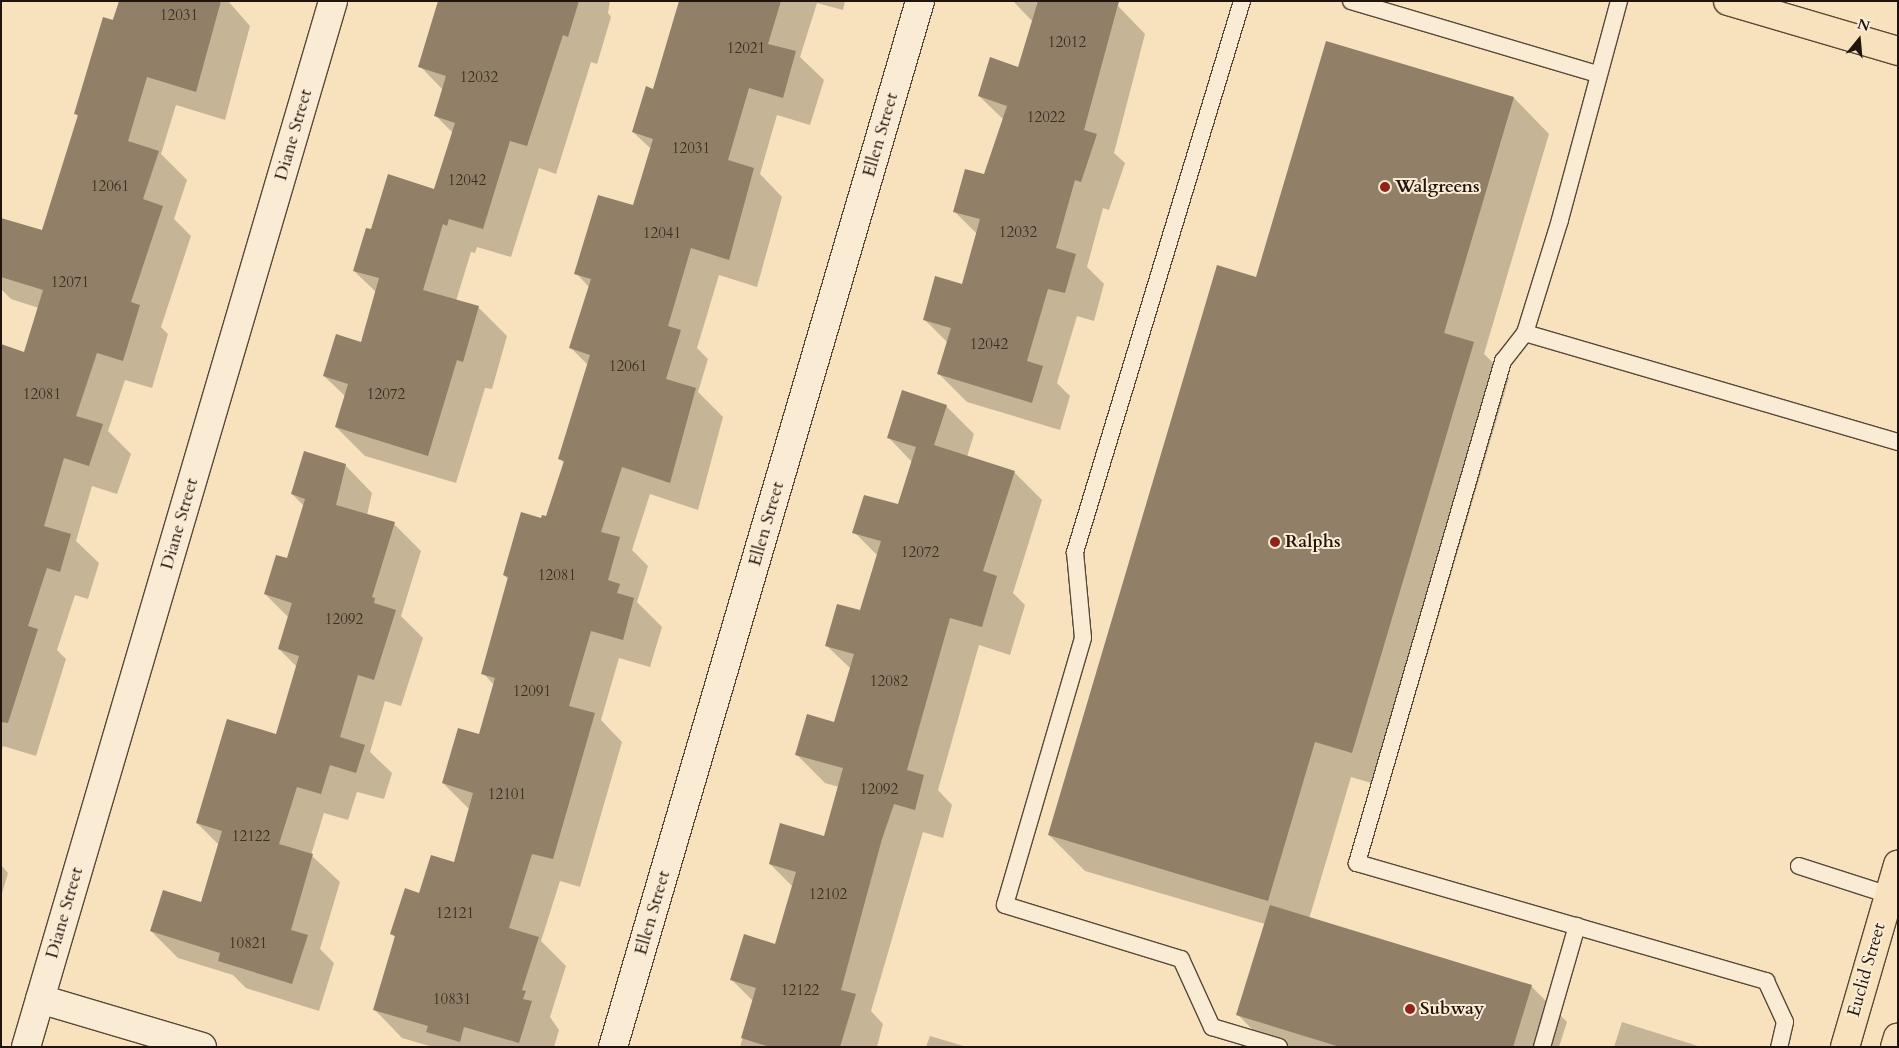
<!DOCTYPE html>
<style>
body{margin:0}
#map{position:relative;width:1899px;height:1048px;overflow:hidden;background:#f8e2bd;font-family:Cardo,serif}
div>[style]{position:absolute}
[style*='--x']{left:calc(var(--x)*1px);top:calc(var(--y)*1px);width:calc(var(--w)*1px);rotate:calc(var(--a)*1deg)}
.shadow>*{inset:0;background:#0003}
.building>*{inset:0;background:#917f68}
.roads{filter:drop-shadow(1px 0 #574838) drop-shadow(-1px 0 #574838) drop-shadow(0 1px #574838) drop-shadow(0 -1px #574838)}
.lane>*{height:16px;margin:-8px;padding:0 8px;transform-origin:8px;border-radius:8px;background:#faecd4}
.street>*{height:28px;margin:-14px;padding:0 14px;transform-origin:14px;border-radius:14px;background:#faecd4}
.primary>*{height:28px;margin:-14px;padding:0 14px;transform-origin:14px;border-radius:14px;background:#f8e2bd}
.dots>*{width:14px;height:14px;translate:-50% -50%;box-sizing:border-box;border:2px solid #faecd4;border-radius:50%}
span{translate:-50% -50%;white-space:nowrap;text-align:center;line-height:1.15;-webkit-text-stroke:4px #faecd4;paint-order:stroke}
.number-label{font-size:15px;color:#3d2f23}
.number-label span{-webkit-text-stroke-width:0}
.street-label{font-size:18px;color:#21140c}
.poi-label{font-size:18px;color:#21140c;font-weight:700}
.left{translate:0 -50%;text-align:left}
.frame{position:absolute;inset:0;border:2px solid #21140c;pointer-events:none}
.north{position:absolute;left:1834px;top:15px;width:50px;height:50px;-webkit-text-stroke:4px #faecd4;paint-order:stroke;rotate:17deg;font-size:14px;font-weight:700;line-height:20px;text-align:center;color:#21140c}
.north::after{content:'';display:block;margin:auto;width:18px;height:22px;background:#21140c;clip-path:polygon(50% 0,100% 100%,50% 72%,0 100%)}
</style>
<div id="map">
<div class="shadow">
<i style="clip-path:polygon(120px 1px,228px 1px,250px 26px,225px 120px,176px 105px,161px 154px,187px 180px,174px 219px,191px 236px,161px 327px,168px 334px,152px 388px,125px 380px,108px 431px,131px 454px,117px 494px,92px 486px,76px 541px,99px 563px,88px 599px,75px 595px,57px 650px,66px 659px,36px 756px,3px 746px,1px 752px,1px 346px,25px 353px,39px 308px,11px 299px,1px 289px,1px 219px,43px 232px,79px 117px,75px 113px)"></i>
<i style="clip-path:polygon(464px 1px,610px 1px,608px 13px,611px 17px,597px 64px,591px 62px,556px 174px,539px 168px,511px 257px,477px 247px,475px 253px,471px 252px,456px 301px,478px 307px,507px 336px,492px 389px,485px 388px,456px 483px,365px 456px,336px 427px,346px 397px,324px 376px,362px 344px,377px 293px,354px 271px,372px 231px,434px 190px,453px 133px,436px 116px,443px 90px,420px 66px)"></i>
<i style="clip-path:polygon(680px 1px,845px 1px,843px 10px,817px 3px,800px 57px,824px 80px,810px 125px,777px 115px,760px 174px,782px 197px,757px 287px,719px 275px,697px 348px,708px 359px,698px 392px,723px 417px,698px 510px,650px 494px,632px 550px,648px 566px,637px 602px,662px 627px,650px 667px,619px 658px,601px 720px,622px 742px,580px 887px,560px 881px,541px 941px,566px 966px,550px 1017px,559px 1030px,554px 1047px,433px 1047px,402px 1038px,375px 1010px,396px 938px,392px 934px,420px 895px,455px 864px,470px 810px,443px 783px,479px 736px,494px 685px,483px 673px,509px 580px,504px 575px,542px 520px,547px 518px,565px 464px,560px 459px,588px 365px,571px 348px,589px 287px,576px 273px,633px 207px,651px 149px,633px 132px,654px 90px)"></i>
<i style="clip-path:polygon(1013px 1px,1119px 1px,1118px 6px,1145px 34px,1114px 153px,1125px 163px,1109px 210px,1103px 208px,1087px 267px,1104px 284px,1094px 321px,1077px 316px,1057px 383px,1070px 396px,1060px 430px,967px 402px,939px 374px,948px 343px,925px 320px,963px 286px,977px 234px,955px 212px,985px 176px,1004px 120px,979px 96px,1019px 68px,1033px 22px)"></i>
<i style="clip-path:polygon(1514px 98px,1549px 134px,1484px 354px,1509px 378px,1388px 788px,1351px 777px,1309px 919px,1531px 986px,1567px 1022px,1559px 1047px,1270px 1047px,1238px 1015px,1265px 924px,1085px 871px,1049px 835px,1257px 279px)"></i>
<i style="clip-path:polygon(946px 406px,974px 434px,967px 457px,1014px 472px,1042px 500px,1013px 593px,1025px 605px,1010px 655px,979px 645px,938px 790px,952px 805px,943px 838px,923px 832px,871px 1011px,883px 1024px,877px 1047px,740px 1047px,753px 1001px,732px 980px,776px 945px,793px 887px,770px 864px,825px 838px,839px 787px,825px 783px,796px 754px,835px 724px,851px 669px,827px 646px,861px 612px,878px 556px,854px 532px,898px 506px,912px 462px,888px 437px)"></i>
<i style="clip-path:polygon(345px 465px,372px 493px,367px 515px,394px 524px,421px 551px,401px 616px,423px 638px,401px 706px,385px 701px,370px 752px,392px 773px,384px 799px,357px 792px,348px 820px,324px 813px,311px 855px,340px 882px,320px 949px,334px 963px,319px 1011px,246px 988px,233px 975px,178px 958px,151px 931px,202px 903px,219px 845px,197px 823px,277px 735px,297px 667px,279px 649px,289px 618px,265px 594px,288px 560px,304px 506px,292px 494px)"></i>
<i style="clip-path:polygon(1px 865px,8px 873px,1px 897px)"></i>
<i style="clip-path:polygon(1622px 1022px,1701px 1047px,1614px 1047px)"></i>
<i style="clip-path:polygon(930px 1036px,967px 1047px,926px 1047px)"></i>
</div>
<div class="building">
<i style="clip-path:polygon(119px 1px,221px 1px,196px 92px,147px 77px,128px 141px,159px 151px,143px 199px,163px 206px,131px 302px,140px 305px,123px 361px,97px 353px,76px 416px,103px 424px,89px 466px,64px 458px,44px 526px,71px 534px,60px 572px,47px 568px,28px 626px,38px 629px,8px 723px,1px 722px,1px 344px,24px 352px,43px 290px,1px 277px,1px 218px,42px 230px,78px 115px,74px 114px,103px 17px,113px 20px)"></i>
<i style="clip-path:polygon(438px 1px,579px 1px,568px 37px,563px 35px,527px 146px,510px 141px,483px 229px,449px 219px,447px 226px,443px 224px,423px 290px,479px 306px,463px 362px,457px 360px,428px 456px,335px 427px,348px 384px,323px 376px,336px 334px,361px 342px,379px 278px,353px 271px,366px 228px,371px 229px,388px 174px,434px 189px,455px 123px,434px 116px,446px 76px,418px 67px)"></i>
<i style="clip-path:polygon(679px 1px,781px 1px,768px 44px,796px 51px,783px 98px,749px 88px,728px 160px,754px 168px,729px 260px,691px 248px,668px 326px,681px 330px,666px 379px,696px 388px,670px 483px,622px 467px,601px 532px,620px 537px,608px 580px,620px 584px,617px 593px,634px 598px,623px 640px,591px 631px,569px 706px,595px 713px,553px 859px,532px 854px,509px 928px,539px 937px,522px 990px,526px 991px,523px 999px,532px 1001px,519px 1043px,464px 1027px,460px 1042px,426px 1032px,428px 1026px,373px 1010px,395px 936px,390px 934px,405px 888px,419px 893px,431px 855px,454px 862px,473px 793px,442px 783px,458px 728px,479px 734px,495px 678px,481px 674px,508px 577px,503px 575px,521px 512px,541px 518px,542px 515px,546px 516px,564px 461px,558px 459px,590px 355px,569px 348px,591px 279px,574px 274px,598px 195px,633px 205px,653px 139px,632px 132px,646px 86px,653px 89px)"></i>
<i style="clip-path:polygon(1038px 1px,1119px 1px,1084px 130px,1097px 134px,1081px 182px,1075px 180px,1056px 248px,1076px 254px,1065px 293px,1048px 289px,1027px 361px,1043px 366px,1032px 403px,937px 374px,951px 328px,923px 320px,935px 276px,962px 284px,980px 219px,953px 212px,965px 169px,984px 174px,1007px 106px,978px 96px,990px 57px,1018px 67px)"></i>
<i style="clip-path:polygon(1326px 41px,1514px 97px,1444px 333px,1474px 342px,1352px 753px,1315px 742px,1268px 901px,1048px 835px,1217px 265px,1256px 277px)"></i>
<i style="clip-path:polygon(902px 390px,947px 405px,934px 445px,1015px 471px,983px 571px,997px 576px,982px 627px,950px 618px,907px 770px,924px 775px,915px 810px,894px 804px,882px 839px,841px 990px,856px 994px,840px 1047px,770px 1047px,741px 1038px,756px 988px,730px 980px,744px 934px,775px 944px,796px 872px,769px 864px,780px 823px,824px 836px,843px 768px,795px 755px,807px 714px,834px 722px,854px 654px,825px 646px,837px 604px,860px 610px,881px 541px,852px 533px,864px 495px,898px 504px,916px 447px,887px 438px)"></i>
<i style="clip-path:polygon(304px 451px,346px 464px,336px 505px,395px 522px,372px 597px,375px 598px,374px 603px,396px 610px,374px 680px,358px 675px,340px 737px,365px 745px,356px 773px,330px 765px,321px 794px,297px 787px,279px 844px,313px 854px,291px 930px,308px 935px,292px 984px,218px 961px,220px 953px,150px 931px,163px 890px,201px 902px,222px 831px,196px 823px,227px 719px,276px 734px,299px 656px,278px 649px,292px 603px,264px 594px,276px 555px,287px 558px,305px 499px,291px 494px)"></i>
<i style="clip-path:polygon(1270px 905px,1532px 985px,1513px 1047px,1340px 1047px,1236px 1015px)"></i>
</div>
<div class="roads">
<div class="lane">
<i style="--x:1242;--y:1;--w:576;--a:106.86"></i>
<i style="--x:1075;--y:552;--w:86;--a:84.7"></i>
<i style="--x:1083;--y:638;--w:278;--a:106.3"></i>
<i style="--x:1005;--y:905;--w:184;--a:17.1"></i>
<i style="--x:1181;--y:959;--w:75;--a:65.5"></i>
<i style="--x:1212;--y:1027;--w:70;--a:16.6"></i>
<i style="--x:1351;--y:1;--w:258;--a:16.5"></i>
<i style="--x:1619;--y:1;--w:227;--a:105.1"></i>
<i style="--x:1560;--y:220;--w:118;--a:107.2"></i>
<i style="--x:1525;--y:333;--w:36;--a:128"></i>
<i style="--x:1503;--y:361;--w:523;--a:106.22"></i>
<i style="--x:1357;--y:863;--w:426;--a:16.1"></i>
<i style="--x:1766;--y:981;--w:45;--a:65.1"></i>
<i style="--x:1785;--y:1022;--w:26;--a:103"></i>
<i style="--x:1525;--y:333;--w:389;--a:16.3"></i>
<i style="--x:1799;--y:866;--w:95;--a:17.9"></i>
<i style="--x:1542;--y:1047;--w:126;--a:-73.9"></i>
</div>
<div class="street">
<i style="--x:40;--y:999;--w:169;--a:16.5"></i>
<i style="--x:26;--y:1047;--w:1090;--a:-73.64"></i>
<i style="--x:613;--y:1047;--w:1090;--a:-73.64"></i>
</div>
<div class="primary">
<i style="--x:1728;--y:1;--w:177;--a:16.4"></i>
<i style="--x:1845;--y:1047;--w:190;--a:-73.8"></i>
<i style="--x:1895;--y:1047;--w:10;--a:-73"></i>
</div>
</div>
<div class="dots">
<i style="left:1385px;top:187px;background:#8f2418"></i>
<i style="left:1275px;top:542px;background:#8f2418"></i>
<i style="left:1410px;top:1009px;background:#8f2418"></i>
</div>
<div class="number-label">
<span style="left:179px;top:16px">12031</span>
<span style="left:1067px;top:43px">12012</span>
<span style="left:746px;top:49px">12021</span>
<span style="left:479px;top:78px">12032</span>
<span style="left:1046px;top:118px">12022</span>
<span style="left:691px;top:149px">12031</span>
<span style="left:467px;top:181px">12042</span>
<span style="left:110px;top:187px">12061</span>
<span style="left:1018px;top:233px">12032</span>
<span style="left:662px;top:234px">12041</span>
<span style="left:70px;top:283px">12071</span>
<span style="left:989px;top:345px">12042</span>
<span style="left:628px;top:367px">12061</span>
<span style="left:42px;top:395px">12081</span>
<span style="left:386px;top:395px">12072</span>
<span style="left:920px;top:553px">12072</span>
<span style="left:557px;top:576px">12081</span>
<span style="left:344px;top:620px">12092</span>
<span style="left:889px;top:682px">12082</span>
<span style="left:532px;top:692px">12091</span>
<span style="left:879px;top:790px">12092</span>
<span style="left:507px;top:795px">12101</span>
<span style="left:251px;top:837px">12122</span>
<span style="left:828px;top:895px">12102</span>
<span style="left:455px;top:914px">12121</span>
<span style="left:248px;top:944px">10821</span>
<span style="left:800px;top:991px">12122</span>
<span style="left:452px;top:1000px">10831</span>
</div>
<div class="street-label">
<span style="left:294px;top:135px;rotate:-74deg">Diane Street</span>
<span style="left:881px;top:135px;rotate:-74deg">Ellen Street</span>
<span style="left:180px;top:524px;rotate:-74deg">Diane Street</span>
<span style="left:767px;top:524px;rotate:-74deg">Ellen Street</span>
<span style="left:65px;top:913px;rotate:-74deg">Diane Street</span>
<span style="left:653px;top:913px;rotate:-74deg">Ellen Street</span>
<span style="left:1867px;top:970px;rotate:-74deg">Euclid Street</span>
</div>
<div class="poi-label">
<span class="left" style="left:1395px;top:187px">Walgreens</span>
<span class="left" style="left:1285px;top:542px">Ralphs</span>
<span class="left" style="left:1420px;top:1009px">Subway</span>
</div>
<div class="frame"></div>
<div class="north">N</div>
</div>
